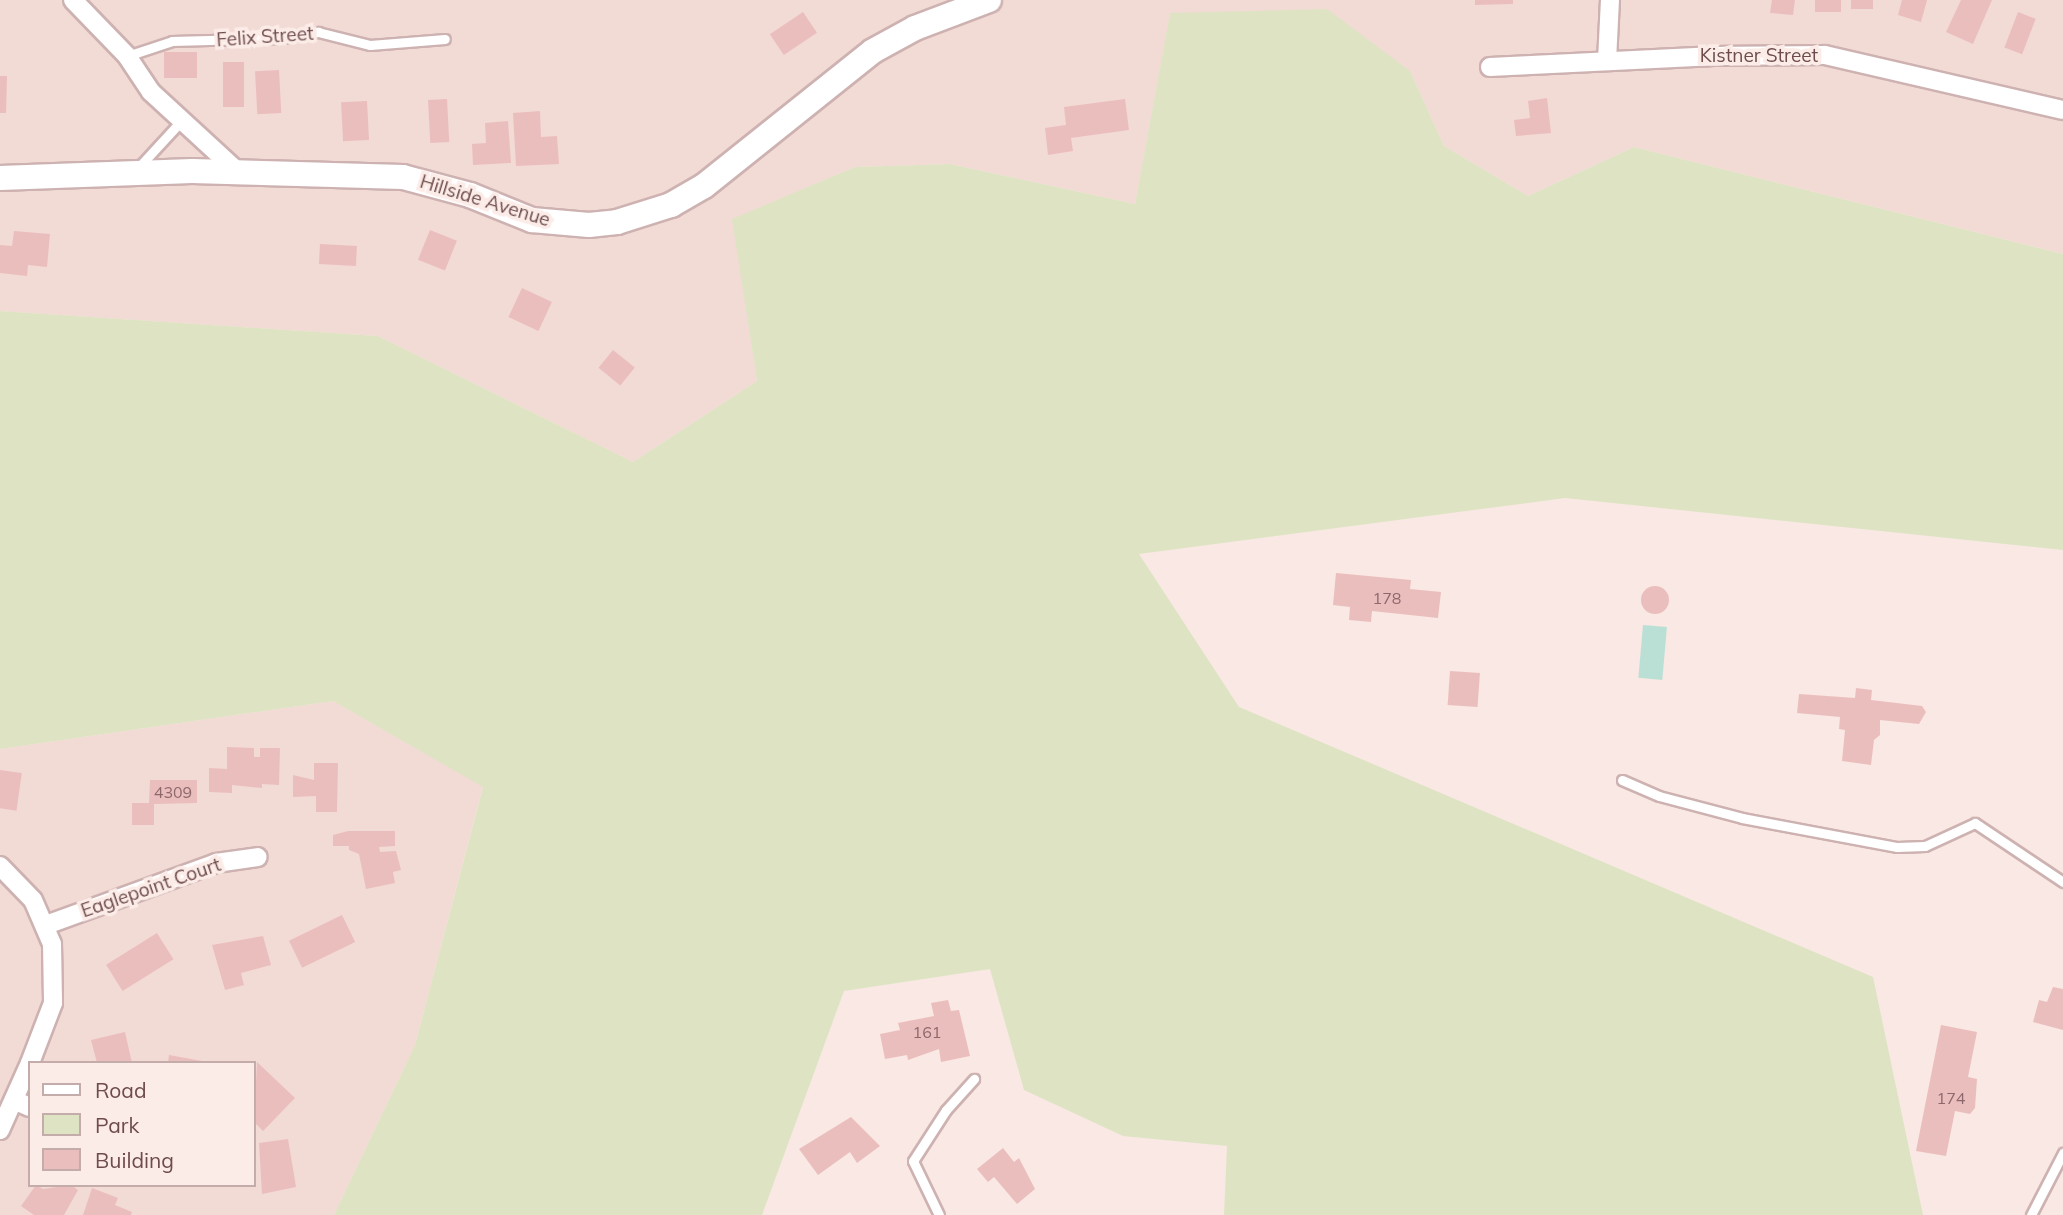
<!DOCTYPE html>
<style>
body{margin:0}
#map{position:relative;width:2063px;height:1215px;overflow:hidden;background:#f9e8e3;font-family:Mulish,sans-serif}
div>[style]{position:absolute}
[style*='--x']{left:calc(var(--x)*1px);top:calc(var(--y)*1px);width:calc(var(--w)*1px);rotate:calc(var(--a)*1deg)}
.residential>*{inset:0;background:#f2dad5}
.green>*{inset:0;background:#dee4c3}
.water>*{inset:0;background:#bae0d6;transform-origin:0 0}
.building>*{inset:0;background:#ebbebe;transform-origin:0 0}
.round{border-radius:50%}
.roads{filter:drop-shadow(2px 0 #cdb2b1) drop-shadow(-2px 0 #cdb2b1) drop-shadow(0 2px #cdb2b1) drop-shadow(0 -2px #cdb2b1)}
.lane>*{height:9px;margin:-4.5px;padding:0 4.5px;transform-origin:4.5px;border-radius:4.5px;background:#fff}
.street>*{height:18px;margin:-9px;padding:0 9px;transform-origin:9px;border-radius:9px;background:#fff}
.secondary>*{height:24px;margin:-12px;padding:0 12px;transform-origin:12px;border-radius:12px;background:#fff}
span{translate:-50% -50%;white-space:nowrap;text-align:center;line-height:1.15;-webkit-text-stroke:7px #fcece8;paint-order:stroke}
.number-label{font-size:16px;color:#8d686a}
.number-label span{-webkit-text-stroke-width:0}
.street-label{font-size:19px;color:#6e4c4e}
.legend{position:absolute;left:28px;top:1061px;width:228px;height:126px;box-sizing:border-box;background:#fcece8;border:2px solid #c3acaa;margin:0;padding:9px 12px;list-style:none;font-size:21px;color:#6e4c4e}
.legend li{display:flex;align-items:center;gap:14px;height:35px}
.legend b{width:35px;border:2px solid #c3acaa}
</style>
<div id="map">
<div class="residential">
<i style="clip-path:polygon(0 0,2063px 0,2063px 254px,1634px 147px,1528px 196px,1444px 146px,1410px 71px,1170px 14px,1135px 204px,950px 164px,855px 167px,733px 219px,757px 381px,633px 462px,378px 336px,0 311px)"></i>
<i style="clip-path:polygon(evenodd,333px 701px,483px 786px,415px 1045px,334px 1215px,0 1215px,0 749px,333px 701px,30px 1063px,254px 1063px,254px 1185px,30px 1185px,30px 1063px)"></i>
</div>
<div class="green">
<i style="clip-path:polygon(1327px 9px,1410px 71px,1444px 146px,1528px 196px,1634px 147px,2063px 254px,2063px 550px,1565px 498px,1139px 554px,1239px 707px,1873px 977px,1923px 1215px,1224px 1215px,1227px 1146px,1123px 1136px,1024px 1090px,990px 969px,844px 991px,762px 1215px,334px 1215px,415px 1045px,483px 787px,333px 701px,0 749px,0 311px,378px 336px,633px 462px,757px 381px,732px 219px,855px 167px,950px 164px,1135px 204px,1170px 13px)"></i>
</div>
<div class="water">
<i style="left:1643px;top:625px;width:24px;height:53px;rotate:5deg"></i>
</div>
<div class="building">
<i style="clip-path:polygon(1475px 0,1513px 0,1513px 4px,1475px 5px)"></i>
<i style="clip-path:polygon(1772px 0,1795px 0,1793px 15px,1770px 13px)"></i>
<i style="left:1815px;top:0;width:26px;height:12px"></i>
<i style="left:1851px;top:0;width:22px;height:9px"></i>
<i style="clip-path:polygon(1902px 0,1927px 0,1921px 22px,1898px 15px)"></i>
<i style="clip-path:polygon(1961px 0,1992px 0,1973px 44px,1946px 32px)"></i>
<i style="left:803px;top:12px;width:25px;height:40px;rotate:56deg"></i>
<i style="left:2018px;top:12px;width:19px;height:38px;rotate:21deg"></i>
<i style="left:197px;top:52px;width:26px;height:33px;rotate:90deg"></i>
<i style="left:223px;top:62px;width:21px;height:45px"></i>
<i style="left:279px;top:70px;width:43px;height:24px;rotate:87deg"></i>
<i style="clip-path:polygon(0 76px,7px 76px,6px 113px,0 113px)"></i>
<i style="clip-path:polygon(1547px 98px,1551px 133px,1516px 136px,1514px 120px,1530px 118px,1528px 101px)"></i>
<i style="left:447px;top:99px;width:43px;height:19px;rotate:87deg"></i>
<i style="clip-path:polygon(1125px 99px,1129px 130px,1071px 138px,1073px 151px,1048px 155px,1045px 128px,1066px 125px,1064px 107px)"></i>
<i style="left:367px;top:101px;width:39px;height:26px;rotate:87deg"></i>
<i style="clip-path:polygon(540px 111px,541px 137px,557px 136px,559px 164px,516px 166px,513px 113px)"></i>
<i style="clip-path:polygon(508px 121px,511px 163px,473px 165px,472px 144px,486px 143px,485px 123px)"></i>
<i style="left:430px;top:230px;width:29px;height:32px;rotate:22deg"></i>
<i style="clip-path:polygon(14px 231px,50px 234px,47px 267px,28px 265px,27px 276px,0 273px,0 245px,12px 246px)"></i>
<i style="left:320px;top:244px;width:37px;height:20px;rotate:3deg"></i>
<i style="left:522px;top:288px;width:33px;height:32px;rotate:25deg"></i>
<i style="left:613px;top:350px;width:28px;height:23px;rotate:39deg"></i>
<i style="clip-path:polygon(1336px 573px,1411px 580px,1410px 589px,1441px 592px,1438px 618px,1372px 611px,1371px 622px,1349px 620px,1350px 607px,1333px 605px)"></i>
<i class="round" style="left:1641px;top:586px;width:28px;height:28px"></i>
<i style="left:1450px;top:671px;width:30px;height:34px;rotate:4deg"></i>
<i style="clip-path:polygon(1856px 688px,1872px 690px,1871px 700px,1922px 706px,1926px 712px,1919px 724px,1880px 720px,1880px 735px,1874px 740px,1871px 765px,1842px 761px,1845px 730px,1839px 729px,1840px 717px,1797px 713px,1799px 694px,1855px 698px)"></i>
<i style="clip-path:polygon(227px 747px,254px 748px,254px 757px,260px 757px,260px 748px,280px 748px,279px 785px,262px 784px,262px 788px,232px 785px,232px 793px,209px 792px,209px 768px,227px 769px)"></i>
<i style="clip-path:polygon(314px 763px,338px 763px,337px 812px,316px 812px,316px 796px,293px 797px,293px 775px,314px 780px)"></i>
<i style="left:0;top:770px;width:22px;height:38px;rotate:8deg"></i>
<i style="clip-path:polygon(150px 780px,197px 780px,197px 803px,154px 804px,154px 825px,132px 825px,132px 803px,149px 803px)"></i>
<i style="clip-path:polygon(348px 831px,395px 831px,395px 846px,379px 847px,380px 852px,396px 851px,401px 870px,393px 872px,395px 883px,366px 889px,359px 854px,349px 850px,349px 846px,333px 846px,333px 835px)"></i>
<i style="left:342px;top:915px;width:30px;height:59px;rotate:64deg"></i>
<i style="left:157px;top:933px;width:31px;height:60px;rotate:58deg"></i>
<i style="clip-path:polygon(263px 936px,271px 965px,241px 973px,244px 985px,225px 990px,212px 945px)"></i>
<i style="clip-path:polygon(2053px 987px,2063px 989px,2063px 1030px,2033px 1022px,2039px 1000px,2047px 1002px)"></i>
<i style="clip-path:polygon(948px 1000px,951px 1011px,959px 1010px,970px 1056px,941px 1062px,939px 1049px,908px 1060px,907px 1055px,885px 1059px,880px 1034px,900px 1030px,898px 1023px,934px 1016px,931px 1003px)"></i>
<i style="clip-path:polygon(1941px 1025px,1977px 1032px,1968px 1077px,1977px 1079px,1975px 1108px,1970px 1114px,1955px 1111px,1946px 1156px,1916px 1151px)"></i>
<i style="clip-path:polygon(125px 1032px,132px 1063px,97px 1063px,91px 1040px)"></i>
<i style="clip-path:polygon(169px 1055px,202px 1061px,202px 1063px,168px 1063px)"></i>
<i style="clip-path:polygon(257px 1062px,295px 1098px,263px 1131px,254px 1122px)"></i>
<i style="clip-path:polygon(851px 1117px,880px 1146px,857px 1163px,850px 1152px,818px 1175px,799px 1149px)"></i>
<i style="clip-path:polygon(288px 1139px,296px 1187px,262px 1194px,259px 1143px)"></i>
<i style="clip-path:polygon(1003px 1148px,1014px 1162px,1019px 1158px,1035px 1189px,1017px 1204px,994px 1177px,988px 1182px,977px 1169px)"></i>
<i style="clip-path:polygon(36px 1185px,43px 1189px,71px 1185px,78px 1190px,64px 1215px,34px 1215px,21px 1206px)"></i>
<i style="clip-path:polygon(92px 1188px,118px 1198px,115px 1205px,132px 1212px,131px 1215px,83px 1215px)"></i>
</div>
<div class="roads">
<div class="lane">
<i style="--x:127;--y:56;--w:47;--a:-18.4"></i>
<i style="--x:172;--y:41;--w:111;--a:-1.5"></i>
<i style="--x:283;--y:38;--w:36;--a:-10"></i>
<i style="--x:318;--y:32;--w:54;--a:14"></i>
<i style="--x:370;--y:45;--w:75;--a:-4.6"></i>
<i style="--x:137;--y:169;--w:67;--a:-47.4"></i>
<i style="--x:1622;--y:780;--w:40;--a:23.4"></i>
<i style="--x:1659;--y:796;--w:86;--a:14.8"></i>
<i style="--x:1742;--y:818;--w:158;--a:10.6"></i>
<i style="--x:1897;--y:847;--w:28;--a:-2"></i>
<i style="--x:1925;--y:846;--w:55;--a:-24.7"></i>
<i style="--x:1975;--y:823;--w:106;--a:33.8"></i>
<i style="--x:939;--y:1215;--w:60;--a:-115.7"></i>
<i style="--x:913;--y:1161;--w:61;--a:-57.1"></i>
<i style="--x:946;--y:1110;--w:42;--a:-47.9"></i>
<i style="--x:2031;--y:1215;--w:70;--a:-62.7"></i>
</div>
<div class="street">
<i style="--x:73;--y:0;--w:78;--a:46"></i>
<i style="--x:127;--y:56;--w:43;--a:56.3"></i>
<i style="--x:151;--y:92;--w:118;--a:42.6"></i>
<i style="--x:1607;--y:61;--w:61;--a:-87.2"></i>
<i style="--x:1490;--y:67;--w:221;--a:-2.8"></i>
<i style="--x:1711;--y:56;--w:114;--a:-0.5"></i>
<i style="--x:1825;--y:55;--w:244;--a:13"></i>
<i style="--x:0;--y:866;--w:47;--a:45.9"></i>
<i style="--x:33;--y:900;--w:48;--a:66.6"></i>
<i style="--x:52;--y:944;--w:59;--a:89"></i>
<i style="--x:53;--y:1003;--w:64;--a:111"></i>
<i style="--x:46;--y:925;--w:181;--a:-20"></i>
<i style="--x:216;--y:863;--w:42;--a:-8.1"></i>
<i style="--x:14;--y:1100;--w:17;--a:24"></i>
<i style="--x:0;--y:1130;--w:73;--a:-65.9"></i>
</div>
<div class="secondary">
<i style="--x:0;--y:178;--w:192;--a:-2.1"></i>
<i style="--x:192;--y:171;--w:211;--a:1.6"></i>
<i style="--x:403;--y:177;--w:69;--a:15"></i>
<i style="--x:470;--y:195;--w:67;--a:22"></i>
<i style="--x:532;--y:220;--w:57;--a:5"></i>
<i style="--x:589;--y:225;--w:28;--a:-6"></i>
<i style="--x:617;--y:222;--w:57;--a:-17.5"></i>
<i style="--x:671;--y:205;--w:38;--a:-30"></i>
<i style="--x:704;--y:186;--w:216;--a:-38.6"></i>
<i style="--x:873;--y:51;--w:48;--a:-28.7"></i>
<i style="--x:915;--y:28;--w:79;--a:-20.7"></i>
</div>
</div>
<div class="number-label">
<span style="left:1387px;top:598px">178</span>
<span style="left:173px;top:792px">4309</span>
<span style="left:927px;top:1032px">161</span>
<span style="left:1951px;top:1098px">174</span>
</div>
<div class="street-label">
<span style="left:265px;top:37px;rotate:-4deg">Felix Street</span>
<span style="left:1759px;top:56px">Kistner Street</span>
<span style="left:485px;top:201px;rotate:17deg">Hillside Avenue</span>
<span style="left:151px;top:888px;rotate:-19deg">Eaglepoint Court</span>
</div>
<ul class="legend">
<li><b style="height:9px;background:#fff"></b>Road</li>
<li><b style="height:19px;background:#dee4c3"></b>Park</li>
<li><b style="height:19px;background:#ebbebe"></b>Building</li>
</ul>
</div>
